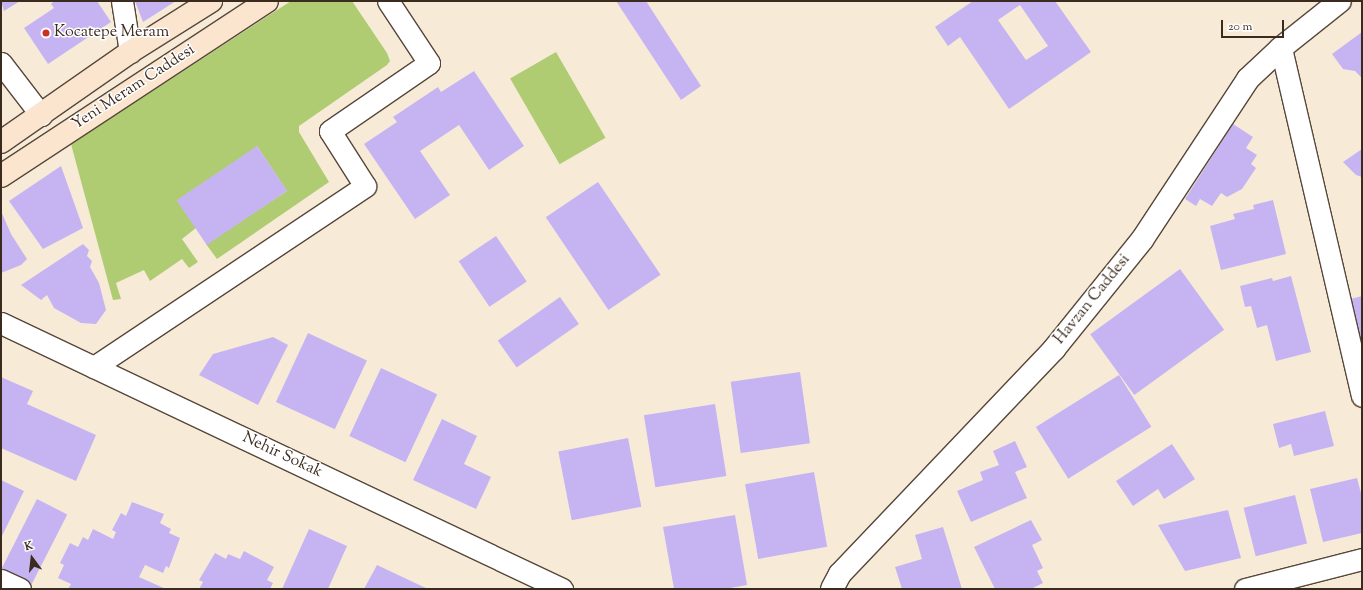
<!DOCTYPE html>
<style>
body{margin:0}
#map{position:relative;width:1363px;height:590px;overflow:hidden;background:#f7ebd8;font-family:"Sorts Mill Goudy",serif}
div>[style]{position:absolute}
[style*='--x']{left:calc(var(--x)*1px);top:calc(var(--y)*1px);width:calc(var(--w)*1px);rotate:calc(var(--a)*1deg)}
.green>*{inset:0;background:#afcc72;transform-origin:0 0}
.building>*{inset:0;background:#c6b4f2;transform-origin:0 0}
.roads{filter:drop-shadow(1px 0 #57473a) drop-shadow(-1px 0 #57473a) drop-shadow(0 1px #57473a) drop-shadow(0 -1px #57473a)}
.minor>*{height:21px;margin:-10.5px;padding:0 10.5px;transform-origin:10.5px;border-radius:10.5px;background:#fff}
.tertiary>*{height:22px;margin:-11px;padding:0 11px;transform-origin:11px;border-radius:11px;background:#fff}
.secondary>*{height:22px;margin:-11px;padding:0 11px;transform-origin:11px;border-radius:11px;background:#fbe5cf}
.dots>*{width:11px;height:11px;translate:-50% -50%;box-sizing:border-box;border:2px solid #fff;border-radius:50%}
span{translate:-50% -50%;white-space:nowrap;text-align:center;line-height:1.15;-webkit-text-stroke:3px #fff;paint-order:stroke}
.poi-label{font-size:16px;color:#3b2a1e}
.left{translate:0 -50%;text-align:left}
.street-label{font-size:16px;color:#3b2a1e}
.frame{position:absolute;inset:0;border:2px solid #3b2a1e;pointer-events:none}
.north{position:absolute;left:12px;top:538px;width:40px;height:40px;-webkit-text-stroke:3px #fff;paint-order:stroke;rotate:345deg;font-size:11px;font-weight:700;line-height:16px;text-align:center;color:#3b2a1e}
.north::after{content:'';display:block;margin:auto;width:14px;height:18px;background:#3b2a1e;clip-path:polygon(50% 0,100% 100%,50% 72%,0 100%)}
.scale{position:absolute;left:1221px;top:20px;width:63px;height:18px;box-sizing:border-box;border:2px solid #3b2a1e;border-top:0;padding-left:5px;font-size:12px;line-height:14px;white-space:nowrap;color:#3b2a1e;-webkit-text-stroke:3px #fff;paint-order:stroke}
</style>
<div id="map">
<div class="green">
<i style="clip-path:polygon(291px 1px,352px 1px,387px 53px,390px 61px,387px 65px,299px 126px,299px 132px,329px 182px,217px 259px,206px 244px,287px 191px,257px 146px,196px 228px,182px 239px,198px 262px,189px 268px,182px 259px,150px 281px,144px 270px,116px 283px,121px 299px,113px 300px,71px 144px)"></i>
<i style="left:556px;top:52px;width:99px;height:53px;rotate:60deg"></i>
</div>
<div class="building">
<i style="clip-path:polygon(1px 1px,20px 1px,4px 11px)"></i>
<i style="clip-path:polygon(54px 1px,97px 1px,111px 22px,48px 64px,24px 28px,54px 8px,51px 4px)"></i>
<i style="clip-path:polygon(135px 1px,176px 1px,143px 22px)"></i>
<i style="clip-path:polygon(616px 1px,646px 1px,701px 86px,681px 100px)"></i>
<i style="clip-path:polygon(evenodd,973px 1px,1055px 1px,1091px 52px,1009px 109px,960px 37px,948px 46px,935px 27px,973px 1px,1020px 5px,1048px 46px,1026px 60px,998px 20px,1020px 5px)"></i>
<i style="clip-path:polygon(1362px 32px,1362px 78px,1355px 71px,1343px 69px,1332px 54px)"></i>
<i style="clip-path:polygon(474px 71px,524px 146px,489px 170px,459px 125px,420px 151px,450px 195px,415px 219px,364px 144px,397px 122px,393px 117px,438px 87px,441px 92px)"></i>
<i style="clip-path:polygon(1233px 124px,1253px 137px,1246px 148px,1257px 155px,1251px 164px,1256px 168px,1242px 189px,1227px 197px,1221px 193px,1212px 206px,1200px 199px,1196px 206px,1185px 199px)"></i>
<i style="left:257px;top:146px;width:54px;height:97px;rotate:56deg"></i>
<i style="clip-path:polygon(1362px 149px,1362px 177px,1356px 175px,1343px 162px)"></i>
<i style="clip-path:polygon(61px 166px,83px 228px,43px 249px,9px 201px)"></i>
<i style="left:598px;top:182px;width:112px;height:63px;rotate:56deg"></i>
<i style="clip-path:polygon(1273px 200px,1286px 254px,1221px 270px,1210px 226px,1235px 219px,1233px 214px,1254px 209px,1253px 205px)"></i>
<i style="clip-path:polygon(1px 211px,11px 234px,27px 259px,21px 265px,1px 273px)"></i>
<i style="left:496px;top:236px;width:55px;height:45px;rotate:56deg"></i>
<i style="clip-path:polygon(83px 244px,89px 250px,87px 256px,92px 261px,90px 267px,99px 283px,106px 310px,96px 324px,81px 323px,54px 308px,47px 295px,41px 300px,21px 285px)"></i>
<i style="left:1180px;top:269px;width:75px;height:111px;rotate:54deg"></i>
<i style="clip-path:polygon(1291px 276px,1311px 352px,1276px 361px,1267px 325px,1257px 328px,1251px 306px,1245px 307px,1240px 286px,1272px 278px,1273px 281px)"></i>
<i style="clip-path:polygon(1362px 296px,1362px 335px,1356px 336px,1347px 300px)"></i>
<i style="left:560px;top:297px;width:33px;height:76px;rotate:55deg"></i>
<i style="left:308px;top:333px;width:65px;height:76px;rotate:25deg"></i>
<i style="clip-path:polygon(273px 337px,288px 345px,258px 405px,199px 375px,213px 354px)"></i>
<i style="left:381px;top:368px;width:62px;height:75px;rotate:25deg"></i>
<i style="left:800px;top:372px;width:72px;height:70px;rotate:82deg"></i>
<i style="left:1119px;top:375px;width:61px;height:98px;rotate:58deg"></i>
<i style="clip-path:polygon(1px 377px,33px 391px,27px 404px,96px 435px,76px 481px,1px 448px)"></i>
<i style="left:715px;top:404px;width:73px;height:72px;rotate:81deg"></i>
<i style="clip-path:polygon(1325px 411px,1334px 446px,1294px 456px,1291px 444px,1279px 448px,1273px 424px)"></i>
<i style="clip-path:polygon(442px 419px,477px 436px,464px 464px,491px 477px,476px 509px,413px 480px)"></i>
<i style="left:628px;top:438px;width:70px;height:71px;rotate:79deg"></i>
<i style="clip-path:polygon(1015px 441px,1027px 467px,1015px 472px,1027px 498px,971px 522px,957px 491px,983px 480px,980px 472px,999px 465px,993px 451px)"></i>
<i style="clip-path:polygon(1172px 444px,1195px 479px,1164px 499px,1158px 489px,1133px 506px,1116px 481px)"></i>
<i style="left:814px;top:472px;width:76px;height:70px;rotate:80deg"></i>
<i style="clip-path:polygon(1357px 478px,1362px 497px,1362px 533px,1323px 542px,1310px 489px)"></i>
<i style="clip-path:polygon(1px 480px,24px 491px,1px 538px)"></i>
<i style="left:1295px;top:495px;width:50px;height:53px;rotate:76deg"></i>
<i style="left:37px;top:499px;width:34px;height:79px;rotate:27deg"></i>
<i style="clip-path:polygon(132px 502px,164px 514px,160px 523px,171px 529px,169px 533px,180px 538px,169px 568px,166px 566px,163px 573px,145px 565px,139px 577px,166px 589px,68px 589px,71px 584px,58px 578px,64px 565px,60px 563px,70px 543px,78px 547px,83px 537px,88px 540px,93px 529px,113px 539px,116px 532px,112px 530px,121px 513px,126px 516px)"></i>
<i style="clip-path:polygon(1228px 510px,1241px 558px,1185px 571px,1158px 525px)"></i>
<i style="clip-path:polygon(735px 515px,747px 585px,725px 589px,674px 589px,663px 527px)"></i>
<i style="clip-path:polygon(1031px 520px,1042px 540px,1032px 545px,1043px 568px,1037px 571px,1043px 583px,1031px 589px,995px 589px,974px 547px)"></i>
<i style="clip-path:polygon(943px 527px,962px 589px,902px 589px,895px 567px,922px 559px,915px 535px)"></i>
<i style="clip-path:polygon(309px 529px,347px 546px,328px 589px,282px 589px)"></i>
<i style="clip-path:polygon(244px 551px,274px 567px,267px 580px,273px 583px,270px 589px,199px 589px,203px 582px,199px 580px,215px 553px,226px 559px,228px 554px,240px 559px)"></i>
<i style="clip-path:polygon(377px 565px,428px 589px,364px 589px)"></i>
</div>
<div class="roads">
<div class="minor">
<i style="--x:122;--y:1;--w:52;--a:81.1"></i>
<i style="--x:1281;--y:48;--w:357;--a:76.9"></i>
<i style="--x:1;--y:63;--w:66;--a:52.4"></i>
<i style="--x:1;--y:323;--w:621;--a:25.37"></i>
<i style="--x:94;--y:367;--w:326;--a:-33.7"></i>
<i style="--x:365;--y:186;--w:65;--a:-122.5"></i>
<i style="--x:330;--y:131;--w:120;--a:-34.5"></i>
<i style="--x:429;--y:63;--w:74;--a:-123.5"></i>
<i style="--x:1;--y:580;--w:21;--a:25"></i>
<i style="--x:1245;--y:589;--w:121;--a:-14.4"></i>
</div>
<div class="tertiary">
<i style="--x:832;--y:589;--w:17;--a:-62"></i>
<i style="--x:840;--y:574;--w:311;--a:-46.4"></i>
<i style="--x:1054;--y:349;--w:140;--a:-51.1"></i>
<i style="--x:1142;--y:240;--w:193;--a:-56.6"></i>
<i style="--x:1248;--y:79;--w:45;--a:-43.2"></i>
<i style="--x:1281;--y:48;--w:75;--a:-38.5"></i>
</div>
<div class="secondary">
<i style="--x:1;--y:142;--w:157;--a:-34.9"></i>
<i style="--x:130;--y:52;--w:96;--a:-32.2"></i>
<i style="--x:1;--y:176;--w:318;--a:-33.3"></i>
</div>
</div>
<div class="dots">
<i style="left:46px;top:33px;background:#c8321e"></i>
</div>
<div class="poi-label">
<span class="left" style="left:54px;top:33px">Kocatepe Meram</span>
</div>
<div class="street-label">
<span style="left:134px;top:88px;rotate:-33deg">Yeni Meram Caddesi</span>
<span style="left:1093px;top:300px;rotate:-51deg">Havzan Caddesi</span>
<span style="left:282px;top:456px;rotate:25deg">Nehir Sokak</span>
</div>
<div class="frame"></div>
<div class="north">K</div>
<div class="scale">20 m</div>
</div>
